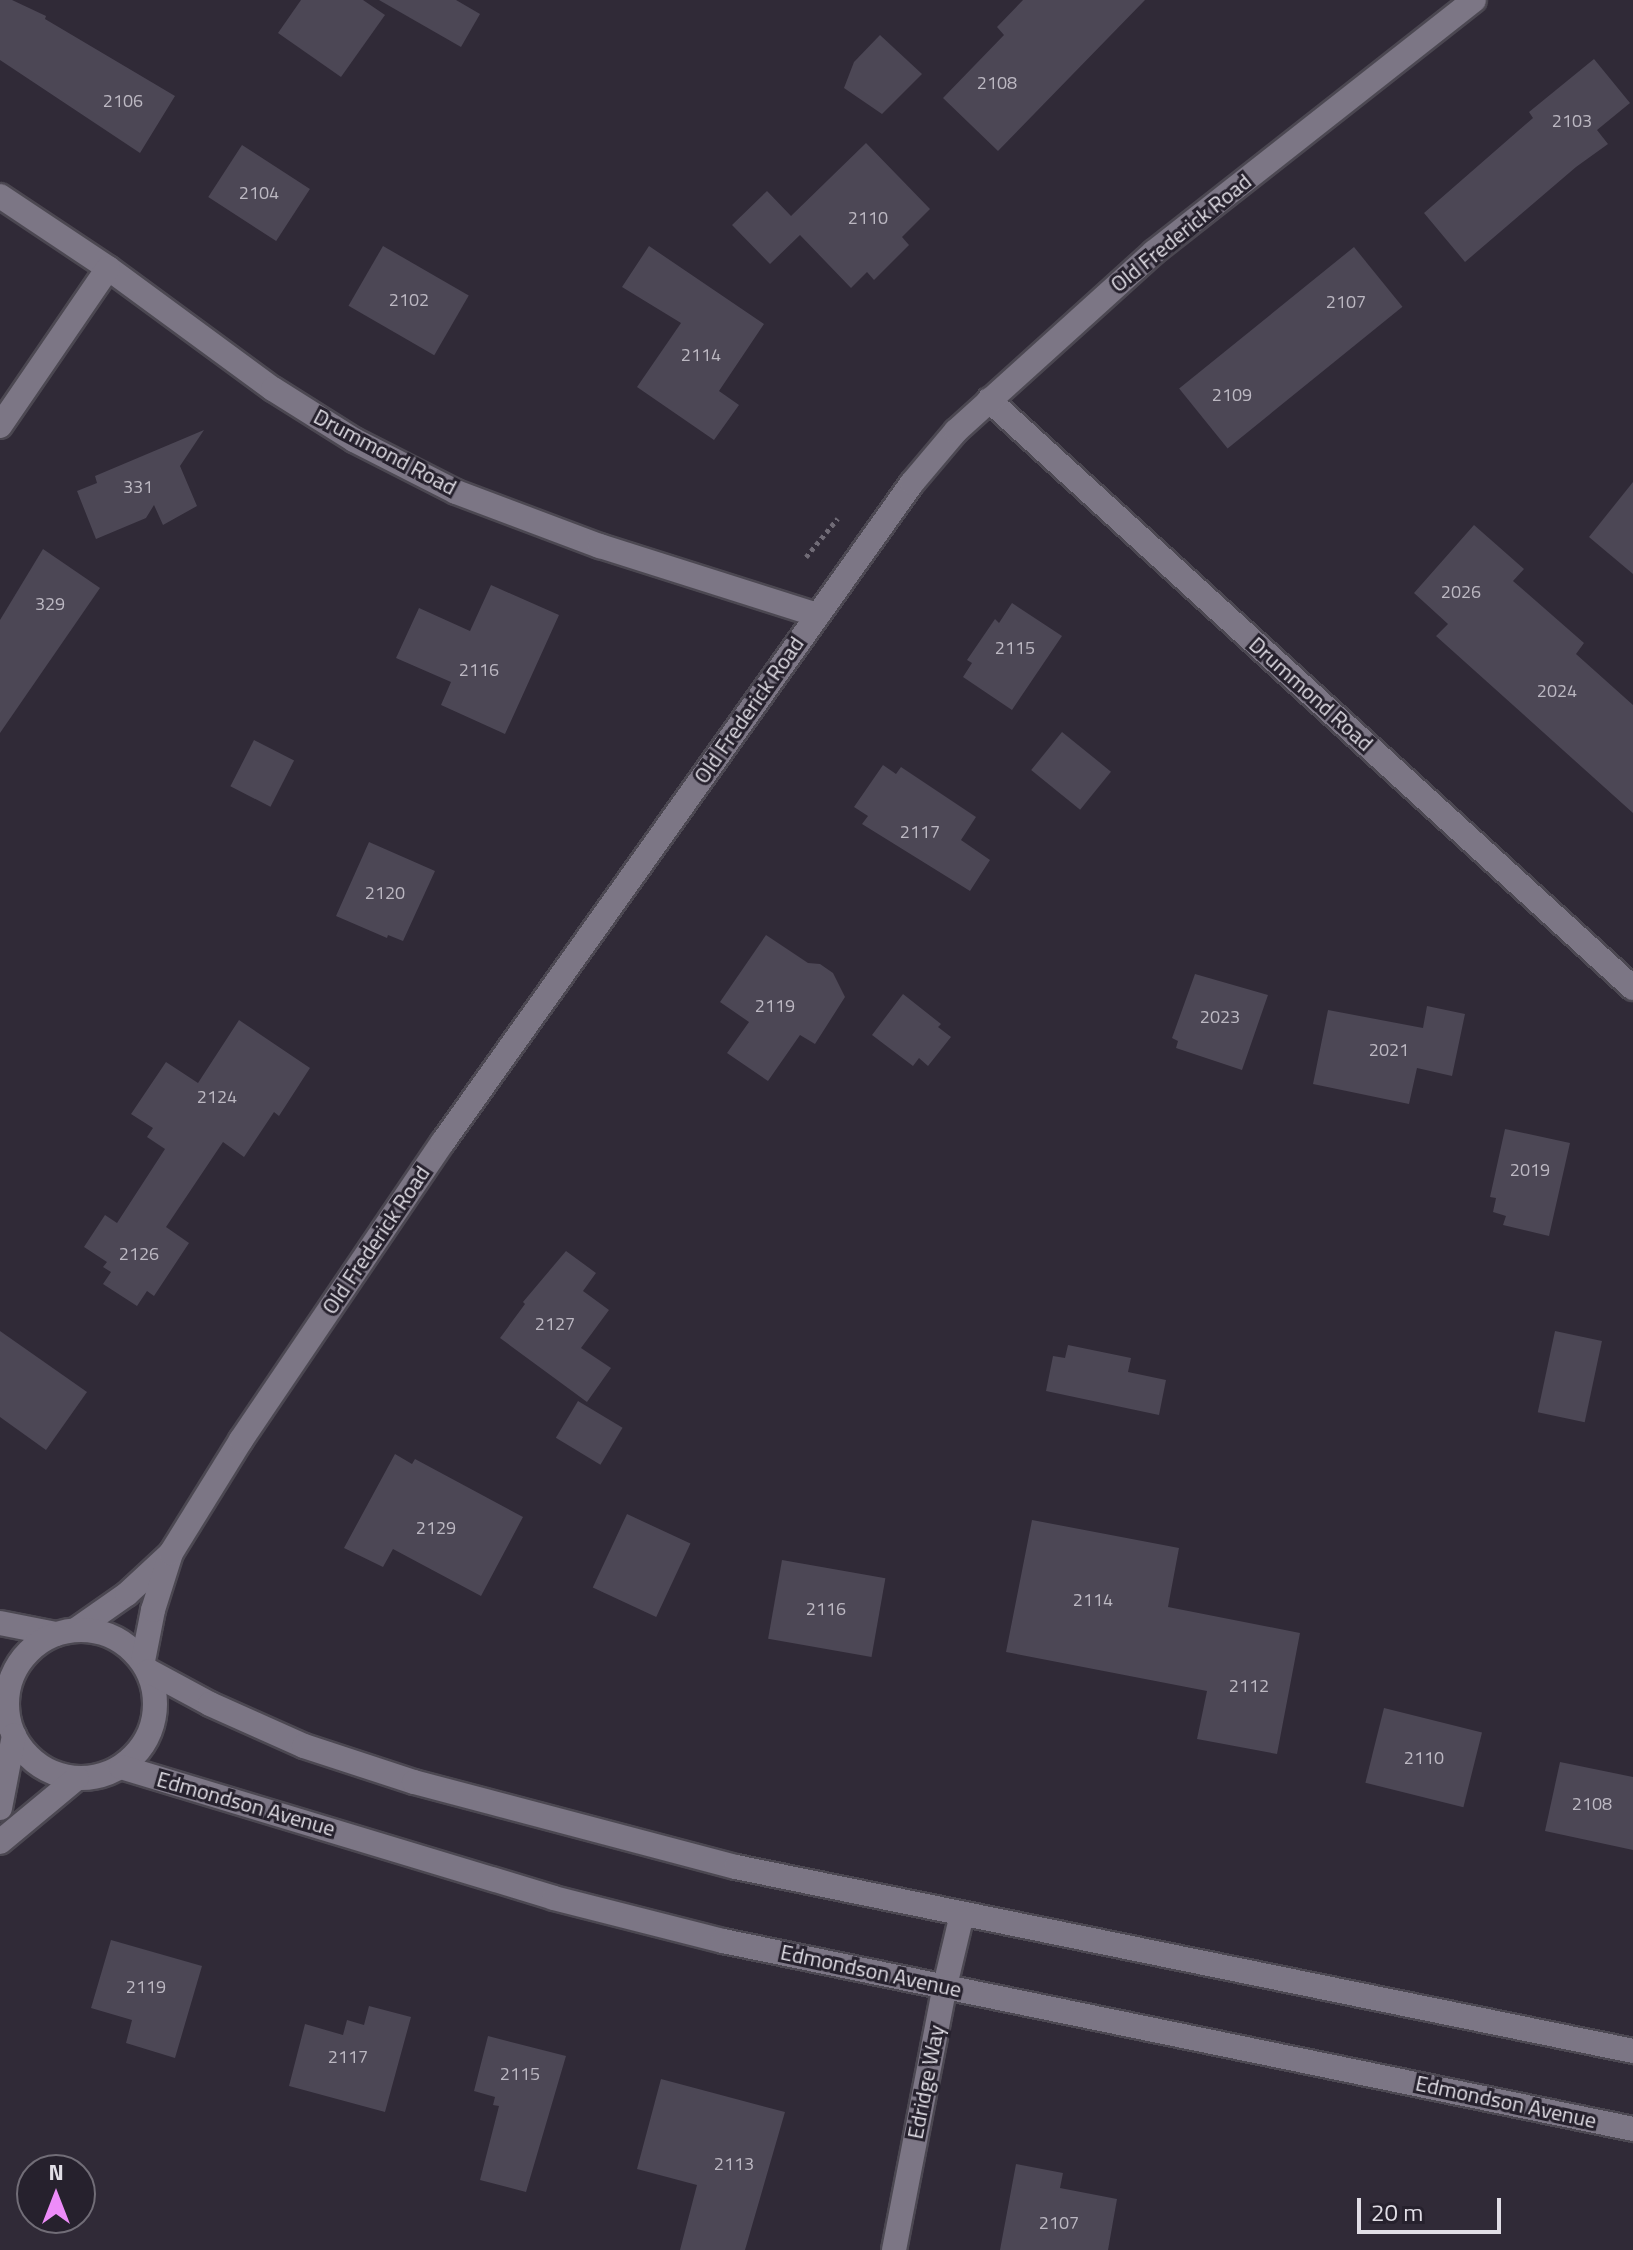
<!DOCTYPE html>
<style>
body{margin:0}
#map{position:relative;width:1633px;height:2250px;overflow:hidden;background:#302a37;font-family:"Titillium Web",sans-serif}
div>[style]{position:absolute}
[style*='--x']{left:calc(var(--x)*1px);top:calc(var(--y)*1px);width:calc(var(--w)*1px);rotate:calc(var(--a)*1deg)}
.building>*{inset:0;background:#4c4755;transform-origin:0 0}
.path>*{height:5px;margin-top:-2.5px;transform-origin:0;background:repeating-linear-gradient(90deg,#706b76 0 4px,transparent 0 8px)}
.roads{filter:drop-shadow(2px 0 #4c4852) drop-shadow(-2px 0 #4c4852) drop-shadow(0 2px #4c4852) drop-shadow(0 -2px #4c4852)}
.street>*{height:24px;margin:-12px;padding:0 12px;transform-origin:12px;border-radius:12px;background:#7c7685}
.secondary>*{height:24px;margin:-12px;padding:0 12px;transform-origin:12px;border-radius:12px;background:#7c7685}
.secondary>.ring{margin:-12px;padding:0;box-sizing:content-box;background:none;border:24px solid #7c7685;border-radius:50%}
span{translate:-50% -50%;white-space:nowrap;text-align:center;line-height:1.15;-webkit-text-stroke:6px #26212d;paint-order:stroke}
.number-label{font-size:18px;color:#bcb8c2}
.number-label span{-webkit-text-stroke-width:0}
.street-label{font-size:22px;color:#e1dee6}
.north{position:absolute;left:16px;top:2154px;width:80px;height:80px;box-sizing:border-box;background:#26212d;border:2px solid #716d77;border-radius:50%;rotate:0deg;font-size:22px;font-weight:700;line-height:32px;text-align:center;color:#e1dee6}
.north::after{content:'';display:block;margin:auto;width:28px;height:36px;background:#ed8cf9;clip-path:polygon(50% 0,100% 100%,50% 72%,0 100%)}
.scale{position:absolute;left:1357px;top:2198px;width:144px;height:36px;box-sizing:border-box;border:4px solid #e1dee6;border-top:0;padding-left:10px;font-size:24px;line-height:28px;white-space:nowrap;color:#e1dee6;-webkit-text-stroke:6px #26212d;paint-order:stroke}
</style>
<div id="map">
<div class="building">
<i style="clip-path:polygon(0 0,12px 0,46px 16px,45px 19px,175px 96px,140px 153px,0 60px)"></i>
<i style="clip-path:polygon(301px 0,363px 0,385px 15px,341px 77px,278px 33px)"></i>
<i style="clip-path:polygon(379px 0,456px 0,480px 14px,461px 47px)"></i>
<i style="clip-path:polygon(1023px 0,1145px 0,998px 151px,943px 98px,1004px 35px,997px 27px)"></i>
<i style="clip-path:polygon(880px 35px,922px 74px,882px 114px,844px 88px,854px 62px)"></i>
<i style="clip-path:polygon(1594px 59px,1630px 103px,1597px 130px,1608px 144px,1576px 167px,1465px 262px,1424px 213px,1533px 118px,1529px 112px)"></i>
<i style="clip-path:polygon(866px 143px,930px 209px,902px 237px,909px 245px,874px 280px,867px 272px,851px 288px,800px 235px,770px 264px,732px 225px,767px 191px,791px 216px)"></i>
<i style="left:242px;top:145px;width:81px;height:62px;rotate:33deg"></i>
<i style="left:383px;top:246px;width:99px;height:69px;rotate:30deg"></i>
<i style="clip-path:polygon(649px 246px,764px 324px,719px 391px,739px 405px,714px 440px,637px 387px,681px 323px,622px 287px)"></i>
<i style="left:1354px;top:247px;width:77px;height:225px;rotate:51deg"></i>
<i style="clip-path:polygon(204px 430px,180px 466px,197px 506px,163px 525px,154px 505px,146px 518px,96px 539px,77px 491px,97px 483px,95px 476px)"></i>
<i style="clip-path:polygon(1633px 482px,1633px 574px,1589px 537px)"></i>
<i style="clip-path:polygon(1474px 525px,1524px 569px,1513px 581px,1584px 643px,1576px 654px,1633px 705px,1633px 813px,1436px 636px,1448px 624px,1414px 593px)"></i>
<i style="clip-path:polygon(43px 549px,100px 588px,0 733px,0 620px)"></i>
<i style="clip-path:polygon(491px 585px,559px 615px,505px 734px,441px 705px,451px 682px,396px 658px,419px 608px,470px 631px)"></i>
<i style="clip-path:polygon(1012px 603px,1062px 636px,1012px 710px,963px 677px,972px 663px,967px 660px,995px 619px,999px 623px)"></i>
<i style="left:1062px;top:732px;width:63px;height:49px;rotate:39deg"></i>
<i style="left:254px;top:740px;width:45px;height:52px;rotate:27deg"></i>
<i style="clip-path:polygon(883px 765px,896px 774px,901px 767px,976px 817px,961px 840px,990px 860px,970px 891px,862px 824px,868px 816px,854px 807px)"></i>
<i style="clip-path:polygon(369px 842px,435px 871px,403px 941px,388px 935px,387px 938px,336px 916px)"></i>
<i style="clip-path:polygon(766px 935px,808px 963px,820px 964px,833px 973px,845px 997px,815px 1044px,800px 1035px,768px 1081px,727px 1053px,749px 1022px,720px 1002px)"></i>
<i style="clip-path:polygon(1195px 974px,1268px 995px,1242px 1070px,1176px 1048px,1178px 1041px,1172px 1038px)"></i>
<i style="clip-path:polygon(903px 994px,941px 1024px,938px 1027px,951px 1037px,928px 1066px,919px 1058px,913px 1066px,872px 1035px)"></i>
<i style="clip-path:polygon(1427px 1006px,1465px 1014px,1452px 1076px,1417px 1068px,1409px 1104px,1313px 1084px,1328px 1010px,1423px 1028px)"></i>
<i style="clip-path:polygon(239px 1020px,310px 1068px,279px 1116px,274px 1112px,244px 1157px,223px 1142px,166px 1227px,189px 1243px,154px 1296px,147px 1291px,137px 1306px,103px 1284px,111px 1272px,103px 1267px,107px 1262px,84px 1247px,105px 1215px,117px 1223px,165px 1149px,147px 1137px,153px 1128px,131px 1114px,166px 1062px,198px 1083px)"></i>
<i style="clip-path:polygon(1505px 1129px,1570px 1143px,1549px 1236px,1503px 1225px,1506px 1216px,1493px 1212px,1496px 1198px,1490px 1197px)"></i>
<i style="clip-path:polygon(566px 1251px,596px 1273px,583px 1291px,609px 1310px,581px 1348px,611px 1368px,587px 1402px,500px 1338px,525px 1304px,523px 1302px)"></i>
<i style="clip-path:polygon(0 1331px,87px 1392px,46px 1450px,0 1417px)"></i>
<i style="left:1555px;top:1331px;width:48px;height:83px;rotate:12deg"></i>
<i style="clip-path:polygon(1068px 1345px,1131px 1358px,1128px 1372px,1166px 1380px,1159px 1415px,1046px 1391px,1053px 1356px,1065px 1358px)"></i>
<i style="left:578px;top:1401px;width:52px;height:43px;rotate:31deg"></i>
<i style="clip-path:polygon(395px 1454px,412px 1464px,415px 1459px,523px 1517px,481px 1596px,393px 1549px,383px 1567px,344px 1548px)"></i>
<i style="left:627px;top:1514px;width:70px;height:81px;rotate:25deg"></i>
<i style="clip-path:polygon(1032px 1520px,1179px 1548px,1168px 1607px,1300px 1633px,1277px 1754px,1197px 1739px,1207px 1691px,1006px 1652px)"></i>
<i style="left:782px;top:1560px;width:105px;height:80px;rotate:10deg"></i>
<i style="left:1384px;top:1708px;width:101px;height:77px;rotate:14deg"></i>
<i style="clip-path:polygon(1560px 1762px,1633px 1777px,1633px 1850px,1545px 1831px)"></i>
<i style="clip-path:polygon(111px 1940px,202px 1966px,175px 2058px,126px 2043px,132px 2020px,91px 2008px)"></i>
<i style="clip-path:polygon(369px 2006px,411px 2017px,385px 2112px,289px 2086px,305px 2024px,343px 2035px,347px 2020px,364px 2025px)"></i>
<i style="clip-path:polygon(488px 2036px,566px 2056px,526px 2192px,480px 2180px,499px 2106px,493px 2105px,495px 2097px,474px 2091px)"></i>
<i style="clip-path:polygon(661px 2079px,785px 2112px,745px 2250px,680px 2250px,697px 2185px,637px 2169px)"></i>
<i style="clip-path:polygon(1016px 2164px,1063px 2173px,1060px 2188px,1117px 2199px,1108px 2250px,1000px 2250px)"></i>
</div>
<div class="path">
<i style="--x:806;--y:557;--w:50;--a:-50.6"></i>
</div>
<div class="roads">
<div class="street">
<i style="--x:0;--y:196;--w:130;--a:33.7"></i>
<i style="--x:108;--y:268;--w:205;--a:36.3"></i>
<i style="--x:273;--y:389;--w:96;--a:32.2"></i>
<i style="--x:354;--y:440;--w:114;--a:27"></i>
<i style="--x:456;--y:492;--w:154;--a:20.6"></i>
<i style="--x:600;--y:546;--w:228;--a:17.6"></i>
<i style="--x:989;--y:400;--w:872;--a:42.4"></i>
<i style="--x:0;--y:426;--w:191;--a:-55.6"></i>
<i style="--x:0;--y:1623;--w:57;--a:11.1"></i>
<i style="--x:0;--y:1719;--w:11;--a:34"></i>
<i style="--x:894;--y:2250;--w:269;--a:-79.1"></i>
<i style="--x:945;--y:1986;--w:74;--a:-76.7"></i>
</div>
<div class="secondary">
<i style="--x:77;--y:1629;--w:61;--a:-35"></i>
<i style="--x:127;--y:1594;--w:57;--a:-42.9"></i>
<i class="ring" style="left:7px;top:1630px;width:124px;height:124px"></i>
<i style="--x:143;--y:1661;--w:52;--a:-78.9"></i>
<i style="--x:153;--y:1610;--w:60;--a:-72.5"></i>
<i style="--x:171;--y:1553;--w:133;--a:-58.2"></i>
<i style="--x:241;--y:1440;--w:360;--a:-55.9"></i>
<i style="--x:443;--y:1142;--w:809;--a:-54.56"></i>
<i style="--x:912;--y:483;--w:68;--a:-49.8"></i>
<i style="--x:956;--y:431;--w:267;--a:-42.1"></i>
<i style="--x:1154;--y:252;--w:407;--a:-38.2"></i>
<i style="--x:149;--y:1671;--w:69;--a:28.4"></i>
<i style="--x:210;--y:1704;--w:103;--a:24.1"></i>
<i style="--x:304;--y:1746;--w:116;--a:18.1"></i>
<i style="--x:414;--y:1782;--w:333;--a:14.8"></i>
<i style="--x:736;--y:1867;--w:916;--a:11.59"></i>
<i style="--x:121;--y:1767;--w:452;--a:16.8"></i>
<i style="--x:554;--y:1898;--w:174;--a:14.3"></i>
<i style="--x:723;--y:1941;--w:929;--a:11.67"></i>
<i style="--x:0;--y:1808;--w:74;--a:-79.1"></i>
<i style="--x:0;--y:1842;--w:100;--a:-39.7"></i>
</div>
</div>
<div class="number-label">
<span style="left:997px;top:83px">2108</span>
<span style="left:123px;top:101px">2106</span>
<span style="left:1572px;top:121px">2103</span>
<span style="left:259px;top:193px">2104</span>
<span style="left:868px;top:218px">2110</span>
<span style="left:409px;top:300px">2102</span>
<span style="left:1346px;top:302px">2107</span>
<span style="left:701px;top:355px">2114</span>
<span style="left:1232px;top:395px">2109</span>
<span style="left:138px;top:487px">331</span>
<span style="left:1461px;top:592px">2026</span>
<span style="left:50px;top:604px">329</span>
<span style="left:1015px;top:648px">2115</span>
<span style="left:479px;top:670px">2116</span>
<span style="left:1557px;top:691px">2024</span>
<span style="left:920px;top:832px">2117</span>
<span style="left:385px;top:893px">2120</span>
<span style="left:775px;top:1006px">2119</span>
<span style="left:1220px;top:1017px">2023</span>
<span style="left:1389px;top:1050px">2021</span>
<span style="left:217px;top:1097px">2124</span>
<span style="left:1530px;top:1170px">2019</span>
<span style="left:139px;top:1254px">2126</span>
<span style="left:555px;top:1324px">2127</span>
<span style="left:436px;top:1528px">2129</span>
<span style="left:1093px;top:1600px">2114</span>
<span style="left:826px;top:1609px">2116</span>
<span style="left:1249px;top:1686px">2112</span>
<span style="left:1424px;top:1758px">2110</span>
<span style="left:1592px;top:1804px">2108</span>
<span style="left:146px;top:1987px">2119</span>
<span style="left:348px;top:2057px">2117</span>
<span style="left:520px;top:2074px">2115</span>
<span style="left:734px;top:2164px">2113</span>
<span style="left:1059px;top:2223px">2107</span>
</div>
<div class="street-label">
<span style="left:1181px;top:233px;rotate:-39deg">Old Frederick Road</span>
<span style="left:385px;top:452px;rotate:28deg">Drummond Road</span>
<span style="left:1311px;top:694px;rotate:42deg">Drummond Road</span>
<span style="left:749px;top:710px;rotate:-55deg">Old Frederick Road</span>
<span style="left:376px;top:1240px;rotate:-56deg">Old Frederick Road</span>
<span style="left:246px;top:1804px;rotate:16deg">Edmondson Avenue</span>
<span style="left:871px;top:1971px;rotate:12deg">Edmondson Avenue</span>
<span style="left:926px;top:2082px;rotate:-79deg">Edridge Way</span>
<span style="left:1506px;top:2102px;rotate:12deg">Edmondson Avenue</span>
</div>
<div class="north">N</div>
<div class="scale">20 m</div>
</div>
